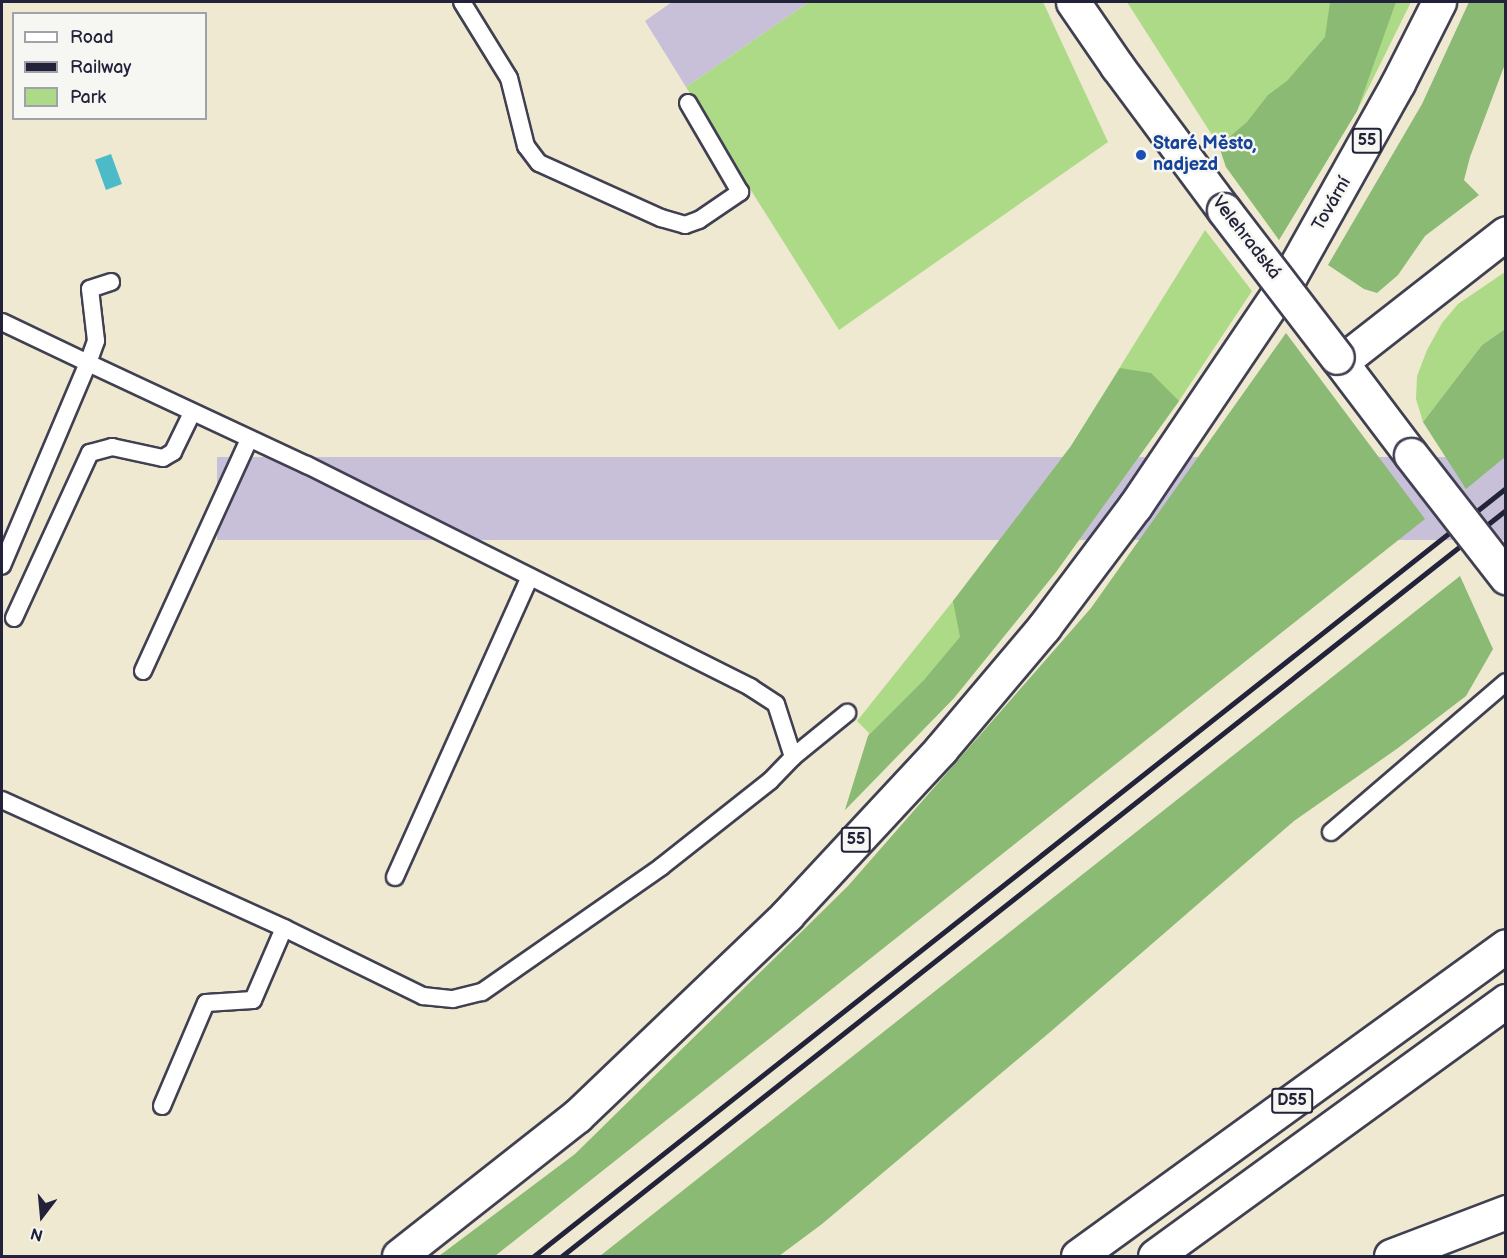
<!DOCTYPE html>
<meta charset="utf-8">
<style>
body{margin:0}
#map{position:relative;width:1507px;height:1258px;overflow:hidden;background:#efe9d2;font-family:"Balsamiq Sans",sans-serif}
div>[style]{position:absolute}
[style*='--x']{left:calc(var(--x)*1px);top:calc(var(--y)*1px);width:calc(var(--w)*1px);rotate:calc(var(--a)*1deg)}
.industrial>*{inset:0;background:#c8bfd8;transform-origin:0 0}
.green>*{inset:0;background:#adda86}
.forest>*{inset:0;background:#8aba73}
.water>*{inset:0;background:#4dbac8;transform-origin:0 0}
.roads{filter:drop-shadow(2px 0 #414052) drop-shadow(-2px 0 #414052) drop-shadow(0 2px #414052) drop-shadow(0 -2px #414052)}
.service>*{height:16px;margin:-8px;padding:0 8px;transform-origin:8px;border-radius:8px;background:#fff}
.tertiary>*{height:33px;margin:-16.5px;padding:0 16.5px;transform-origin:16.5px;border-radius:16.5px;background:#fff}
.primary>*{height:33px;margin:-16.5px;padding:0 16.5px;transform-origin:16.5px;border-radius:16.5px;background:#fff}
.motorway>*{height:33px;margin:-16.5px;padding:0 16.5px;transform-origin:16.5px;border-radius:16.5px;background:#fff}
.rail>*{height:4.5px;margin:-2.25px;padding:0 2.25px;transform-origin:2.25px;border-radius:2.25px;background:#22223b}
.bridges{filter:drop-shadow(2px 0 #414052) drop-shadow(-2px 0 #414052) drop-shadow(0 2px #414052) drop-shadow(0 -2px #414052)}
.tertiary-bridge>*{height:33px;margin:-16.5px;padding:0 16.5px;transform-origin:16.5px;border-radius:16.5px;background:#fff}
.dots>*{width:16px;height:16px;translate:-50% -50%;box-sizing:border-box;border:3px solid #f6f6f2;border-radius:50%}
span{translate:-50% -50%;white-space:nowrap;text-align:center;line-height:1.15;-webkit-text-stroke:5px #f6f6f2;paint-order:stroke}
.shield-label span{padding:2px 4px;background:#f6f6f2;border:2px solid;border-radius:4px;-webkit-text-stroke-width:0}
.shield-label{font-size:16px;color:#22223b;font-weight:700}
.transit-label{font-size:18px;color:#164399;font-weight:700}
.left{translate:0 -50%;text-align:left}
.street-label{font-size:18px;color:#22223b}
.frame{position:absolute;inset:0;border:3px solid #22223b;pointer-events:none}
.legend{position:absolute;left:12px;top:12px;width:195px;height:108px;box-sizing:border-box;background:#f6f6f2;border:2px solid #a1a1a9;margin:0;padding:8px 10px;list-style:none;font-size:18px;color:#22223b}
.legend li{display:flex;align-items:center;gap:12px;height:30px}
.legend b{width:30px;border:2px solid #a1a1a9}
.north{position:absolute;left:12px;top:1186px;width:60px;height:60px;-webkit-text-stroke:4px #f6f6f2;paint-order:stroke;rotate:196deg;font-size:16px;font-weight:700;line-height:24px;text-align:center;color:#22223b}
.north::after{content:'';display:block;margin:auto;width:21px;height:27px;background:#22223b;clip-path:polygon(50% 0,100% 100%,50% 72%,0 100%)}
</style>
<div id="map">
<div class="industrial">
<i style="clip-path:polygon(672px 2px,809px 2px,686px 87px,645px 21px)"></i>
<i style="left:1505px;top:457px;width:83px;height:1288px;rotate:90deg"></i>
</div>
<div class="green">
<i style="clip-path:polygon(809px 2px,1043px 2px,1108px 142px,839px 330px,686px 87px)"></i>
<i style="clip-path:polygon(1127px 2px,1411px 2px,1357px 111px,1279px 240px,1226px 167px,1219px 146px)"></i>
<i style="clip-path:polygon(1205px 230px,1252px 291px,1179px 401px,1056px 572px,954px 698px,845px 810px,869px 733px,857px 721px,965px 586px,1071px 446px)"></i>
<i style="clip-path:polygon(1505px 272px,1505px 329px,1482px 345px,1423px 422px,1416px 399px,1417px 376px,1427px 350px,1442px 323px,1458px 304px)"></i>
</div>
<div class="forest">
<i style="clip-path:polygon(1330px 2px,1396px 2px,1357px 111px,1279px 240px,1226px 167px,1219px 146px,1247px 122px,1268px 95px,1287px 81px,1325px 37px)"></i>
<i style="clip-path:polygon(1469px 2px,1505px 2px,1505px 64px,1470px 157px,1464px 180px,1479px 195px,1425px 236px,1398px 275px,1377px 293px,1364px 289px,1328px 265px,1422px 104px)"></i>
<i style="clip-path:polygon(1505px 329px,1505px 457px,1466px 489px,1423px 422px,1482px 345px)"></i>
<i style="clip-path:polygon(1286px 333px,1425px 519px,495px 1256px,439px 1256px,575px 1154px,848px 886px,1091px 608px)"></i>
<i style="clip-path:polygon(1120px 368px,1151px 373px,1179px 401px,1056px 572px,954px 698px,845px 810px,868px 736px,924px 680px,960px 637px,953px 601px,1071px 446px)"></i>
<i style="clip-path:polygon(1460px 576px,1493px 649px,1466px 696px,1398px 748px,1294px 821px,1049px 1033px,822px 1224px,779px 1256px,600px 1256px)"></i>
</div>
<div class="water">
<i style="left:111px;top:154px;width:32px;height:17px;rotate:70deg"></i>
</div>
<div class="roads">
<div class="service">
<i style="--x:462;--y:2;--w:89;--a:58.3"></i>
<i style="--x:509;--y:78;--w:70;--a:76"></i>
<i style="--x:526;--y:146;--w:21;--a:53"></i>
<i style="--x:539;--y:163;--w:134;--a:24.3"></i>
<i style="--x:661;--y:218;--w:25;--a:16"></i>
<i style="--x:685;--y:225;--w:15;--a:-20"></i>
<i style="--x:699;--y:220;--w:50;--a:-34.3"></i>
<i style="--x:740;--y:192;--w:103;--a:-120.3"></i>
<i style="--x:111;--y:282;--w:22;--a:162"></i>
<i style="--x:90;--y:289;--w:52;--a:83.4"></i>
<i style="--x:96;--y:341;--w:23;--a:110"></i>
<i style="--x:88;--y:363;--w:242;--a:25"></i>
<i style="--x:307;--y:465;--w:496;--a:26.6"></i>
<i style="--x:750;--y:687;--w:31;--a:33"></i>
<i style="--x:776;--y:704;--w:56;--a:72.2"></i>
<i style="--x:2;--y:322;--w:95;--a:25.5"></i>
<i style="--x:88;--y:363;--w:220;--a:113"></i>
<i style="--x:14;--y:618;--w:182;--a:-65.3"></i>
<i style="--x:90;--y:453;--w:23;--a:-15"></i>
<i style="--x:112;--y:447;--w:52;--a:12.2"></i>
<i style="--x:163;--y:458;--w:12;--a:-31"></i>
<i style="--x:173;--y:452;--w:43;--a:-64"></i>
<i style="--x:143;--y:671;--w:255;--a:-65.4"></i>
<i style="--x:2;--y:800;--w:310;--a:24.4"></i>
<i style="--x:284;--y:928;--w:155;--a:26.1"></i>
<i style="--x:423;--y:996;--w:30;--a:6"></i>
<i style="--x:453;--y:999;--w:30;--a:-14"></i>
<i style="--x:482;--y:992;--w:218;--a:-34.9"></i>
<i style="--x:661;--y:867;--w:139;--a:-38.3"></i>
<i style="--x:770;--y:781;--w:33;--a:-46"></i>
<i style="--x:793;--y:757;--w:70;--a:-39.2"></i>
<i style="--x:1331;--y:832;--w:230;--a:-40.6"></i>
<i style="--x:395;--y:877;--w:329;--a:-65.8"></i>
<i style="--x:162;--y:1106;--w:112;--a:-66.9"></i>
<i style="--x:206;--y:1003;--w:47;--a:-3.7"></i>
<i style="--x:253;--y:1000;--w:78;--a:-66.7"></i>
</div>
<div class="tertiary">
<i style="--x:1073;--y:2;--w:78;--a:55.5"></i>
<i style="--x:1117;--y:66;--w:179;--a:53.4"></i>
<i style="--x:1337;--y:357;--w:123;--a:52.9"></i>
<i style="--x:1391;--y:1256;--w:123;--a:-20.9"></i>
</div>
<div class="primary">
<i style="--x:1341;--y:362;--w:209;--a:-38"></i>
<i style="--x:399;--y:1256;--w:226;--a:-38.2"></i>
<i style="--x:577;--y:1116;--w:291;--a:-43.7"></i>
<i style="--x:787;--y:915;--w:226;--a:-47.1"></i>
<i style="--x:941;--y:749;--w:160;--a:-49.8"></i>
<i style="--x:1044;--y:627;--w:151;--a:-53.1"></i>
<i style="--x:1135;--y:506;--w:275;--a:-56"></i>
<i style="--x:1289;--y:278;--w:223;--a:-60.8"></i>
<i style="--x:1398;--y:83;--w:91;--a:-63.2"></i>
</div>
<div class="motorway">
<i style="--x:1078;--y:1256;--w:528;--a:-35.92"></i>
<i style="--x:1155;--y:1256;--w:434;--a:-36"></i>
</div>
</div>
<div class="rail">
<i style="--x:534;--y:1256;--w:1239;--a:-38.31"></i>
<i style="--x:562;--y:1256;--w:1203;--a:-38.32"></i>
</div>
<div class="bridges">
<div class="tertiary-bridge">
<i style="--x:1224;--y:210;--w:185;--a:52.5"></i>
<i style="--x:1411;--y:455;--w:155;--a:52.1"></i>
</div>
</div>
<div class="dots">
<i style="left:1141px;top:155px;background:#1a4fb4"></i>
</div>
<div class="shield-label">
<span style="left:1367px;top:141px">55</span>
<span style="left:856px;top:840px">55</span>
<span style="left:1292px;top:1101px">D55</span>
</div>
<div class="transit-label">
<span class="left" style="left:1153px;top:155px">Staré Město,<br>nadjezd</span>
</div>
<div class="street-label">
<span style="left:1332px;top:204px;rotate:-60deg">Tovární</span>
<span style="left:1246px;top:238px;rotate:52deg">Velehradská</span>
</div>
<div class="frame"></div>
<ul class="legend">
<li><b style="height:8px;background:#fff"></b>Road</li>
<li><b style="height:8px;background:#22223b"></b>Railway</li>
<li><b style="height:16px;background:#adda86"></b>Park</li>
</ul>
<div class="north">N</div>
</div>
